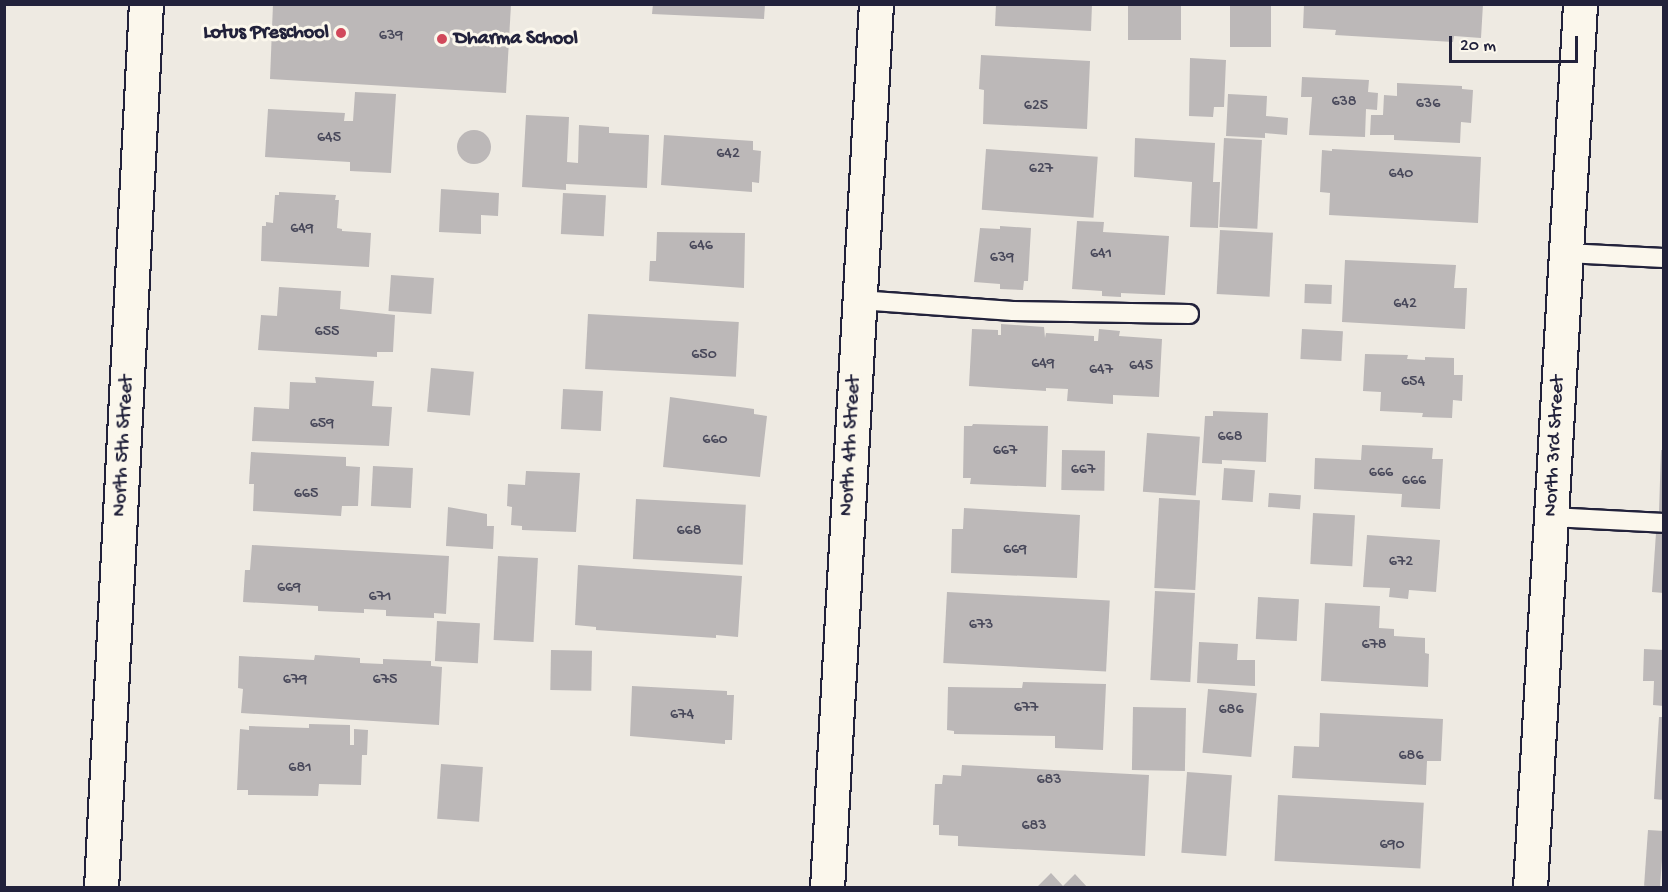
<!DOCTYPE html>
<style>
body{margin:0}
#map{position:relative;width:1668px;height:892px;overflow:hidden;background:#eeeae2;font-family:"Gochi Hand",sans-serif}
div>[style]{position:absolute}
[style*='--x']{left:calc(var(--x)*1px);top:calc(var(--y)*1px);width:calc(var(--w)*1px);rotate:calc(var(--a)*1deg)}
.building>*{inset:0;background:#bcb8b8;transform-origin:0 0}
.round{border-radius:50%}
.roads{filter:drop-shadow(2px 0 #22223b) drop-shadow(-2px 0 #22223b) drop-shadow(0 2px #22223b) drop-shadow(0 -2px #22223b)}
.lane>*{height:18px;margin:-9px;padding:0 9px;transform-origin:9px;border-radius:9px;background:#fbf7ec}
.street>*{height:33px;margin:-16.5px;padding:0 16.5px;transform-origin:16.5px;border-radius:16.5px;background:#fbf7ec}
.secondary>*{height:33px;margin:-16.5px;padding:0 16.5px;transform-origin:16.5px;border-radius:16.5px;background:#fbf7ec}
.dots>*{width:16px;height:16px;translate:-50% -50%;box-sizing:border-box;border:3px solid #fbf7ec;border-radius:50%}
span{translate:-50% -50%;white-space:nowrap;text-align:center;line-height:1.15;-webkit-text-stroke:6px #fbf7ec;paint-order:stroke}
.number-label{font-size:16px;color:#48485a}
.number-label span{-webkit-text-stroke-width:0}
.poi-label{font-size:20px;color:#22223b;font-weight:700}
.right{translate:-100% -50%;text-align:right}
.left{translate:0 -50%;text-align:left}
.street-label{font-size:20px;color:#22223b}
.frame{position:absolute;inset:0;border:6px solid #22223b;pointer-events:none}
.scale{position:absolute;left:1449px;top:36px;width:129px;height:27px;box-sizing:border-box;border:3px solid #22223b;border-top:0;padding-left:8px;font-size:18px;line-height:21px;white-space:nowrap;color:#22223b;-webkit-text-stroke:4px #fbf7ec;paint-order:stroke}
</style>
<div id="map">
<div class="building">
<i style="clip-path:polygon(273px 4px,511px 4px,506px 93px,270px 79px)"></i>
<i style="clip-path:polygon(653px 4px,765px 4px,764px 19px,652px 14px)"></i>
<i style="clip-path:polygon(996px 4px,1092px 4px,1091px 31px,995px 26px)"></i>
<i style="left:1128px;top:4px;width:53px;height:36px"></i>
<i style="left:1230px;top:4px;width:41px;height:43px"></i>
<i style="clip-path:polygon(1304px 4px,1483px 4px,1481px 38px,1454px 36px,1453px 42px,1335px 35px,1336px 30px,1303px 28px)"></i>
<i style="clip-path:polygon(981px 55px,1090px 61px,1087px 129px,983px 124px,984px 90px,979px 89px)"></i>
<i style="clip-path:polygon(1190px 58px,1226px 60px,1224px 107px,1214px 107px,1213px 117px,1189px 116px)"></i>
<i style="clip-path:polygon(1302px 77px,1369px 80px,1368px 92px,1378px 93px,1377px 110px,1366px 109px,1365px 137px,1309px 135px,1312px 97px,1301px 97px)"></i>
<i style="clip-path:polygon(1397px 83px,1462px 86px,1462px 89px,1473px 90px,1471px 123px,1461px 122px,1460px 143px,1394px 140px,1394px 135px,1370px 135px,1371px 115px,1383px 115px,1384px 95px,1397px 96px)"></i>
<i style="clip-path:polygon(355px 92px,396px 94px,391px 173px,350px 171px,350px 162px,265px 157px,268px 109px,345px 113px,344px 121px,353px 121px)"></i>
<i style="clip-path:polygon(1228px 94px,1267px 96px,1266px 116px,1288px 118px,1287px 135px,1265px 133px,1265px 138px,1226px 136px)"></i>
<i style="clip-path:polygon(526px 115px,569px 117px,567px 162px,578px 163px,579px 125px,609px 127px,609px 133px,649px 135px,647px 188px,566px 184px,566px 190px,522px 187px)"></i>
<i class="round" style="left:457px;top:130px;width:34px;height:34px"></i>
<i style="clip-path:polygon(664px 135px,753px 141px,753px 150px,761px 151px,759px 183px,752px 182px,752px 192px,661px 185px)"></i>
<i style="clip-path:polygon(1135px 138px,1215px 143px,1213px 182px,1220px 182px,1218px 228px,1190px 227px,1192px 182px,1134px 177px)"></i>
<i style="left:1224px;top:138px;width:38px;height:89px;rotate:3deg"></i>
<i style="left:986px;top:149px;width:112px;height:61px;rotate:4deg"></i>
<i style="clip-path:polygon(1332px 149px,1481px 157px,1478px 223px,1329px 215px,1330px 193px,1320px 192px,1322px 150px,1332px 151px)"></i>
<i style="clip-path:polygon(441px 189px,499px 193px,498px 216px,481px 215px,481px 234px,439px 232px)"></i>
<i style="clip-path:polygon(279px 192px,336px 195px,335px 200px,339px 200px,337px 228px,342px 229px,342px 231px,371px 233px,369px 267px,261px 261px,262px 226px,266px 226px,266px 222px,273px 223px,275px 195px,279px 195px)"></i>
<i style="left:563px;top:193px;width:43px;height:41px;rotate:3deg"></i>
<i style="clip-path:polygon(1077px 221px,1104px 222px,1103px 232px,1169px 236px,1165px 295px,1121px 293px,1121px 297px,1102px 296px,1102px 291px,1072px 289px)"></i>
<i style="clip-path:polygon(1000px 226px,1031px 228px,1028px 281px,1024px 281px,1023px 290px,1000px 289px,1000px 284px,974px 282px,980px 228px,1000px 229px)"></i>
<i style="left:1220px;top:230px;width:53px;height:64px;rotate:3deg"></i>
<i style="clip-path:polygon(657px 232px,745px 233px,744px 288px,649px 281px,650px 261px,656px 261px)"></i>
<i style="clip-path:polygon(1345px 260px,1456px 265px,1454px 288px,1467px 288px,1465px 329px,1342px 322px)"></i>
<i style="left:391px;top:275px;width:43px;height:36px;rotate:4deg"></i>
<i style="left:1305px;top:284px;width:27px;height:19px;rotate:2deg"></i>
<i style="clip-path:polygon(279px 287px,341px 291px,340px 309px,395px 315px,393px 352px,377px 352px,377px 357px,258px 350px,261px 315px,277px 316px)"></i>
<i style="left:588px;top:314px;width:151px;height:55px;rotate:3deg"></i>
<i style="clip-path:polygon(1001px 324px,1044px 327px,1045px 338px,1046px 333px,1094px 336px,1094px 341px,1098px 341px,1099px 329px,1120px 331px,1119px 336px,1162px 339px,1159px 397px,1113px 395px,1113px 404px,1067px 401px,1068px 389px,1046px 388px,1046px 391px,969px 386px,972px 329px,998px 330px,998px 335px,1001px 335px)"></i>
<i style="left:1302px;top:329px;width:41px;height:30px;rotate:3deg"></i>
<i style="clip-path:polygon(1365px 354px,1408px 355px,1407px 359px,1425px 360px,1425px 357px,1454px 358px,1454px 375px,1463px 375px,1462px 401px,1453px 400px,1452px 418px,1422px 417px,1423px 413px,1380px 411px,1381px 392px,1363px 391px)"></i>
<i style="left:431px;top:368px;width:43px;height:44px;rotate:5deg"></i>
<i style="clip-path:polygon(315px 377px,374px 381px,372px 406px,392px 407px,389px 446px,252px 441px,254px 407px,289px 409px,290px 382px,316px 383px)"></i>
<i style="left:563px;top:389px;width:40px;height:40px;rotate:3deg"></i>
<i style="clip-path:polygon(670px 397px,754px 409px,754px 414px,767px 416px,760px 477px,663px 467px)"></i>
<i style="clip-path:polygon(1213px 411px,1268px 413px,1266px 462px,1222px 460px,1222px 464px,1202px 463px,1205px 416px,1213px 416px)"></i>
<i style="clip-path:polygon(973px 424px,1048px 426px,1046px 487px,970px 484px,971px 478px,963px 478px,964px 426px,972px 426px)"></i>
<i style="left:1147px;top:433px;width:53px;height:59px;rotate:4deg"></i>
<i style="clip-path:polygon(1362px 445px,1433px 448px,1432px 459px,1443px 459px,1440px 509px,1401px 507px,1402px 494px,1314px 489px,1315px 458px,1361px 460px)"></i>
<i style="left:1062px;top:450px;width:43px;height:40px;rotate:1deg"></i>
<i style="clip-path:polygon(1661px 450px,1664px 450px,1664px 513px,1659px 512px)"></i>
<i style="clip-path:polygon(251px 452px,346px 457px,346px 466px,360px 467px,358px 506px,342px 506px,341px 516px,253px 511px,254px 484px,249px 484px)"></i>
<i style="left:373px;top:466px;width:40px;height:40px;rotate:3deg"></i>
<i style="left:1224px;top:468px;width:31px;height:32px;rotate:4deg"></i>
<i style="clip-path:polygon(526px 471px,580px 473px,576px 532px,522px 530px,522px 526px,511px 525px,512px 507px,507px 506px,508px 484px,525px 485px)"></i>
<i style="left:1269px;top:493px;width:32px;height:14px;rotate:4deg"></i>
<i style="left:1159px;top:498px;width:41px;height:90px;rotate:3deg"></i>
<i style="left:636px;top:499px;width:110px;height:60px;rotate:3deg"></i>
<i style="clip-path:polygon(448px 507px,487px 514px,487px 526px,494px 526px,493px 549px,446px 546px)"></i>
<i style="clip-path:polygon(964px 508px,1080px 515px,1077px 578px,951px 573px,952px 529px,963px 529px)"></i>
<i style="left:1313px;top:513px;width:42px;height:51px;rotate:3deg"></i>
<i style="clip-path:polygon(1656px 533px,1664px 533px,1664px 593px,1652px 592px)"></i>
<i style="clip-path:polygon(1367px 535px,1440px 540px,1436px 592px,1409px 590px,1408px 599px,1389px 597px,1390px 588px,1363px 587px)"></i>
<i style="clip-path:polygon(252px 545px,449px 556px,446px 614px,434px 613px,434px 618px,386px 616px,386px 610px,364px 609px,364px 613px,318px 611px,318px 606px,243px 602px,245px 570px,250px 570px)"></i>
<i style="left:498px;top:556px;width:40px;height:84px;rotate:3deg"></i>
<i style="clip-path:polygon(578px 565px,742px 576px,738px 637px,716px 635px,716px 638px,596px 630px,596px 627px,575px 625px)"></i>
<i style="left:1155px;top:591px;width:40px;height:89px;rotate:3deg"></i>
<i style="left:947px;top:592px;width:163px;height:71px;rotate:3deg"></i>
<i style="left:1258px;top:597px;width:41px;height:42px;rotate:3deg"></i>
<i style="clip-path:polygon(1325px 603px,1380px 606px,1379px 628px,1394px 629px,1394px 636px,1425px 638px,1425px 653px,1429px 654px,1428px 687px,1321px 681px)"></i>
<i style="left:437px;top:621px;width:43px;height:40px;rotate:3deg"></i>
<i style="clip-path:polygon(1199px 642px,1238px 644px,1237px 660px,1255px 660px,1255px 686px,1197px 683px)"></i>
<i style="clip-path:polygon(1644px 649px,1664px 650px,1664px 706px,1653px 705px,1654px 681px,1643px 681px)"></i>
<i style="left:551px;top:650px;width:41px;height:40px;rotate:1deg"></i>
<i style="clip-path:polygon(315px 655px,360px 658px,360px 663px,383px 664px,383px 659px,431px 661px,431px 666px,442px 667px,439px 725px,241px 713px,243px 689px,238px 688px,239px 656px,314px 660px)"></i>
<i style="clip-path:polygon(1023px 682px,1106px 684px,1103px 750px,1055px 748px,1055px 736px,954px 734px,954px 731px,947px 730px,948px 687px,1022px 688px)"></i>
<i style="clip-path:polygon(632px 686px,727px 691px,727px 695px,734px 695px,732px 740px,725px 740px,725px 744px,630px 736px)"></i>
<i style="left:1208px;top:689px;width:49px;height:64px;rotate:5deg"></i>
<i style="left:1133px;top:707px;width:53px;height:63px;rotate:1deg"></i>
<i style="clip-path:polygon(1320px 713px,1443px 719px,1441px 761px,1427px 761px,1426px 785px,1292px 778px,1294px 746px,1319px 747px)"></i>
<i style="clip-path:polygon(1659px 717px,1664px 717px,1664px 800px,1654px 799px)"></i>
<i style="clip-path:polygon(309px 724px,350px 725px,350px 745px,354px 745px,354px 729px,368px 730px,367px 755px,362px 755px,361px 785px,319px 784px,318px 796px,248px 795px,248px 790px,237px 790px,240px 729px,249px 730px,249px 726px,309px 728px)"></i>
<i style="left:441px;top:764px;width:42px;height:55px;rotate:4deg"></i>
<i style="clip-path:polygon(962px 765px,1149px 775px,1145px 856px,958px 846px,958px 836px,939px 835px,939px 825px,933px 825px,935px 784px,942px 784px,943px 775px,961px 776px)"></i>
<i style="left:1187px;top:772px;width:45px;height:81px;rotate:4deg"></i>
<i style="left:1278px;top:795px;width:146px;height:66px;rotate:3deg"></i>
<i style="left:1648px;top:830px;width:16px;height:56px;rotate:4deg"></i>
<i style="clip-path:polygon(1051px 873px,1063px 886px,1075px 874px,1088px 888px,1036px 888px)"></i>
</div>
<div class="roads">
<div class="lane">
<i style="--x:1566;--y:253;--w:98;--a:2.9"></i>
<i style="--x:859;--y:300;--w:154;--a:4.1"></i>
<i style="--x:1013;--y:311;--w:176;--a:1"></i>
<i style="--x:1551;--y:517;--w:113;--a:3"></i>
</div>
<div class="street">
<i style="--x:101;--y:888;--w:885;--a:-87.09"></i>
<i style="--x:1530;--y:888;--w:885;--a:-86.76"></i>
</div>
<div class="secondary">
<i style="--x:827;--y:888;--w:885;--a:-86.83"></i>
</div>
</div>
<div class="dots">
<i style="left:341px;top:33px;background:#d1495b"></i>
<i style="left:442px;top:39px;background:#d1495b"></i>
</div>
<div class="number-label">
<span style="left:391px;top:37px">639</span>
<span style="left:1344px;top:103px">638</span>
<span style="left:1428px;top:105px">636</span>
<span style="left:1036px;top:107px">625</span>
<span style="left:329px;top:139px">645</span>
<span style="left:728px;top:155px">642</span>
<span style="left:1041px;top:170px">627</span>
<span style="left:1401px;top:175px">640</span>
<span style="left:302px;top:230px">649</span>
<span style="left:701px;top:247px">646</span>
<span style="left:1101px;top:255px">641</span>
<span style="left:1002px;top:259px">639</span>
<span style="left:1405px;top:305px">642</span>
<span style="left:327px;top:333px">655</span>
<span style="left:704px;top:356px">650</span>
<span style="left:1043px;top:365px">649</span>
<span style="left:1141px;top:367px">645</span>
<span style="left:1101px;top:371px">647</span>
<span style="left:1413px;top:383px">654</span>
<span style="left:322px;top:425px">659</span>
<span style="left:1230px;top:438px">668</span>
<span style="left:715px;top:441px">660</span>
<span style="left:1005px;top:452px">667</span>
<span style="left:1083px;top:471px">667</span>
<span style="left:1381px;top:474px">666</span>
<span style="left:1414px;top:482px">666</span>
<span style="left:306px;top:495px">665</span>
<span style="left:689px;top:532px">668</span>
<span style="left:1015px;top:551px">669</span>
<span style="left:1401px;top:563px">672</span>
<span style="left:289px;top:589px">669</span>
<span style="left:380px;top:598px">671</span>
<span style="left:981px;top:626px">673</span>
<span style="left:1374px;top:646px">678</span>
<span style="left:295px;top:681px">679</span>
<span style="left:385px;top:681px">675</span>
<span style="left:1026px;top:709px">677</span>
<span style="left:1231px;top:711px">686</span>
<span style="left:682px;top:716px">674</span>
<span style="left:1411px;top:757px">686</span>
<span style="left:300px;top:769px">681</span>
<span style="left:1049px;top:781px">683</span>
<span style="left:1034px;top:827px">683</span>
<span style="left:1392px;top:846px">690</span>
</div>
<div class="poi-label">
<span class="right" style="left:329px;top:33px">Lotus Preschool</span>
<span class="left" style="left:454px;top:39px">Dharma School</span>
</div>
<div class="street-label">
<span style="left:124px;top:446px;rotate:-87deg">North 5th Street</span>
<span style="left:851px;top:446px;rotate:-87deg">North 4th Street</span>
<span style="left:1555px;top:446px;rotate:-87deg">North 3rd Street</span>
</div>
<div class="frame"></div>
<div class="scale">20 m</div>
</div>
